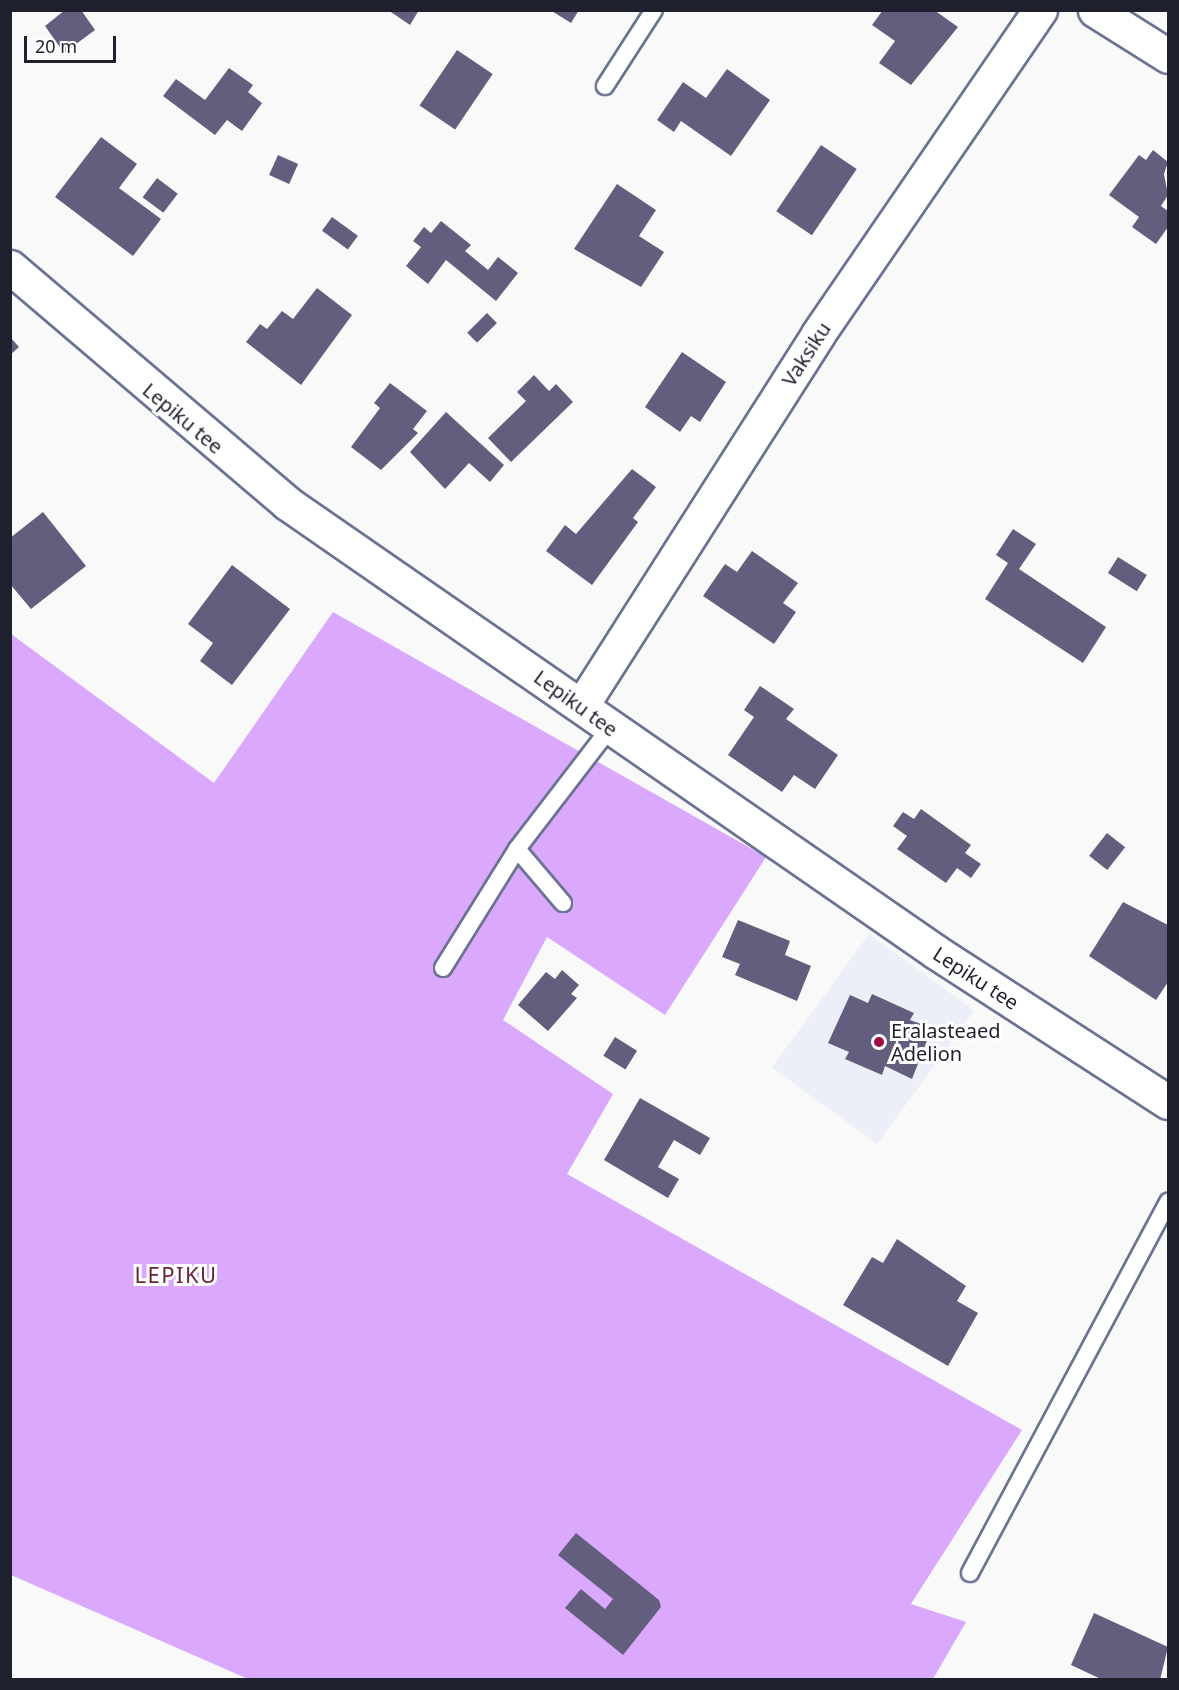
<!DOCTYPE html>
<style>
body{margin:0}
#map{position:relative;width:1179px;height:1690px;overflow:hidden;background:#f9f9f9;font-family:"Noto Sans",sans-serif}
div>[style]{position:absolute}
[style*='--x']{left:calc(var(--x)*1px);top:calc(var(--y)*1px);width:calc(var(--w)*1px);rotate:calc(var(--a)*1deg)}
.built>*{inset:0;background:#edeff8;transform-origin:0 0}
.forest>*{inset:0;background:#daa8fc}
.building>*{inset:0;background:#635e7d;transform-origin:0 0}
.roads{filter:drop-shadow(2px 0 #6b7392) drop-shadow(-2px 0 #6b7392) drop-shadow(0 2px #6b7392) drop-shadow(0 -2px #6b7392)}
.lane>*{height:16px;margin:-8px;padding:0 8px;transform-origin:8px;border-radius:8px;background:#fff}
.street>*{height:33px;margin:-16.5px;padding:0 16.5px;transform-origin:16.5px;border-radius:16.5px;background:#fff}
.dots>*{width:16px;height:16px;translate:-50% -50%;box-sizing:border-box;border:3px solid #fff;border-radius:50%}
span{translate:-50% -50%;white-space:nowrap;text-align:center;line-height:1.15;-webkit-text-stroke:6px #fff;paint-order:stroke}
.street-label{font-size:20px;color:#1e212d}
.poi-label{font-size:20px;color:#1e212d}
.left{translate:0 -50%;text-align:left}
.quarter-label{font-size:22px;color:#692436;letter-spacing:1.5px}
.frame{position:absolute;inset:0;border:12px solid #1e212d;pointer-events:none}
.scale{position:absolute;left:24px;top:36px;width:92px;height:27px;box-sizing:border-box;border:3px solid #1e212d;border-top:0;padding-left:8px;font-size:18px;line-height:21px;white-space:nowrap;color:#1e212d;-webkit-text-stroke:4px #fff;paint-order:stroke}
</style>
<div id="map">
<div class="built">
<i style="left:869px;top:934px;width:130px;height:165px;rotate:36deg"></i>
</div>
<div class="forest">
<i style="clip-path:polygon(333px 612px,766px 857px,665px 1015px,547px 937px,503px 1020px,613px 1094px,567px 1174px,1022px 1430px,911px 1604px,966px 1622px,933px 1679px,248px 1679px,11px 1575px,11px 634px,214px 783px)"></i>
</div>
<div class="building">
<i style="clip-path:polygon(65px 10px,81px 10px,95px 30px,64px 53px,45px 26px)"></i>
<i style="clip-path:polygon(388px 10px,419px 10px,410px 25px)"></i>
<i style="clip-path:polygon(550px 10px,579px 10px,571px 23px)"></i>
<i style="clip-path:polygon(883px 10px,934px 10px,958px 27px,911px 85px,879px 63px,895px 41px,872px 25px)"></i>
<i style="left:457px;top:50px;width:43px;height:67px;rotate:34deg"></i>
<i style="clip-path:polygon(229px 68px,253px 85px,248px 92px,262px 103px,242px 131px,227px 120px,215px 135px,163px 96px,176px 79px,205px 100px)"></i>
<i style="clip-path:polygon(727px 69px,770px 100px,731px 156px,681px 121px,674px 132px,657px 120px,683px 82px,706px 98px)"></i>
<i style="clip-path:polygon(101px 137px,137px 164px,119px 188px,161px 219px,133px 256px,55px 197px)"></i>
<i style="left:821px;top:145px;width:43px;height:80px;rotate:34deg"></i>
<i style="clip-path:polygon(1153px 150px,1168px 162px,1164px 174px,1168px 195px,1161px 206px,1168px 211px,1168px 227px,1156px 244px,1132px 227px,1139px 217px,1109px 195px,1139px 155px,1146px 160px)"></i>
<i style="left:278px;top:155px;width:22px;height:22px;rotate:24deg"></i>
<i style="left:157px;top:178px;width:26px;height:24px;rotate:37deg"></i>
<i style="clip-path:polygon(617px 184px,656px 210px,639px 236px,664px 252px,641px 287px,574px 249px)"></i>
<i style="left:332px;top:217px;width:32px;height:17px;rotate:36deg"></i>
<i style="clip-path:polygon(441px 221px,471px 245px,465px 251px,488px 270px,498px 257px,518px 273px,496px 301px,446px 260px,428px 284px,406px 266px,421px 247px,413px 241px,424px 227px,431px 233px)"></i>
<i style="clip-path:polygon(317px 288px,352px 315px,301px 385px,246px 342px,260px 324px,267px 329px,282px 311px,293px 319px)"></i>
<i style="left:487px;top:313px;width:14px;height:28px;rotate:45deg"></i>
<i style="clip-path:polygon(10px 337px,19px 347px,10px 355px)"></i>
<i style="clip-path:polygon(682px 352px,726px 382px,700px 422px,691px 416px,680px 432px,645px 407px)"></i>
<i style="clip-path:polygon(534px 375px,549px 391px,556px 384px,573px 402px,511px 462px,488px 438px,526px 401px,517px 392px)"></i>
<i style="clip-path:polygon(390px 383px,427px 411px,413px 429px,418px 433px,381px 470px,351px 447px,380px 408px,374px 403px)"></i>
<i style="clip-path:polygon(446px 412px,504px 465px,490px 482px,469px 463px,445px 489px,410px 452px)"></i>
<i style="clip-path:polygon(632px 469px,656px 487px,633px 518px,638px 522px,592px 585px,546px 551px,565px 525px,576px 534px)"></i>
<i style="clip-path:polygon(43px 512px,86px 566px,31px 609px,10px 584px,10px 538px)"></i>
<i style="clip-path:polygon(1013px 529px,1036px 544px,1019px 569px,1106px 627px,1083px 663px,985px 599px,1008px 563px,996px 555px)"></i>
<i style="clip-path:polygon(752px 551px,798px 583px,783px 603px,796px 612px,774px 644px,703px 596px,725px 564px,737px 572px)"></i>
<i style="left:1118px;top:557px;width:34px;height:19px;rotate:32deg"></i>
<i style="clip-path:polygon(232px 565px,290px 609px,232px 685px,200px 661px,213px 643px,188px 624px)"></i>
<i style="clip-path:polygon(760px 686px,794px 709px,786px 719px,838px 755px,815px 789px,794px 775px,782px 792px,728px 755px,754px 717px,744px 710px)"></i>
<i style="clip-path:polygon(921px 809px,971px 845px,965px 853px,981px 864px,971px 878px,957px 868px,946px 883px,897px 849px,907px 836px,893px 826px,903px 812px,914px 819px)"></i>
<i style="left:1107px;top:833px;width:23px;height:29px;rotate:38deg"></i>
<i style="clip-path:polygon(1123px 902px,1168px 925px,1168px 982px,1156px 1000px,1089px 956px)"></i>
<i style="clip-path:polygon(738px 920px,790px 941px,785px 955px,811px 966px,797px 1001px,735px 975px,740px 964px,722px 957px)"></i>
<i style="clip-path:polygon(562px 970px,579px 985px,571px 994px,577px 998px,548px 1031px,518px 1005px,546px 972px,555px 979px)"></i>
<i style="clip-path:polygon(872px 994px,914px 1013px,910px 1020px,932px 1028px,912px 1079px,885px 1066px,882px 1075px,845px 1059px,849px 1052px,828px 1043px,850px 995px,868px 1003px)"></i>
<i style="left:615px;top:1037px;width:26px;height:22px;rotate:32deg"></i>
<i style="clip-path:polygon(640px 1098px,710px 1138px,700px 1155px,674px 1140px,658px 1167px,679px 1179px,668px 1198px,604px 1160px)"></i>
<i style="clip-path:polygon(897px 1239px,966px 1286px,957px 1301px,978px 1313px,948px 1366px,843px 1305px,872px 1257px,883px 1263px)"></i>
<i style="clip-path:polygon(576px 1533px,659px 1600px,661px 1607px,623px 1655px,565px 1608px,581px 1589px,605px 1609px,613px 1599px,558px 1555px)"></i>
<i style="clip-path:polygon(1094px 1613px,1168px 1647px,1160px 1680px,1103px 1680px,1071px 1665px)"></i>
</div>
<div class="roads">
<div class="lane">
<i style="--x:605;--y:86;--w:90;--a:-57.2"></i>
<i style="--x:517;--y:849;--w:71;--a:49.6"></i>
<i style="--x:443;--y:968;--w:140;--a:-58.1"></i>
<i style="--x:517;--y:849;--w:153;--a:-52.5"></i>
<i style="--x:970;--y:1573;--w:421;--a:-61.9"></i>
</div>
<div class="street">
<i style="--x:1095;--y:10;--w:86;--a:32.2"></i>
<i style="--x:10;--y:267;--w:364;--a:40.4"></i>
<i style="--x:287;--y:503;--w:789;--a:34.68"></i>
<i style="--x:936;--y:952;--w:276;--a:32.9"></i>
<i style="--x:582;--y:705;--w:440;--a:-57.5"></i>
<i style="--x:818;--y:334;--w:393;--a:-55.6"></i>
</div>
</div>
<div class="dots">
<i style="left:879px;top:1042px;background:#a30945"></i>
</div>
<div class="street-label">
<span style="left:806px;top:354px;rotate:-57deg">Vaksiku</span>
<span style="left:183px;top:418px;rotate:40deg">Lepiku tee</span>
<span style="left:576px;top:703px;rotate:36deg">Lepiku tee</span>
<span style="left:976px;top:978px;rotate:33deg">Lepiku tee</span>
</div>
<div class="poi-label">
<span class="left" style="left:891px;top:1042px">Eralasteaed<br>Adelion</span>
</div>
<div class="quarter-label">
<span style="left:176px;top:1275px">LEPIKU</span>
</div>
<div class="frame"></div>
<div class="scale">20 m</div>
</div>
